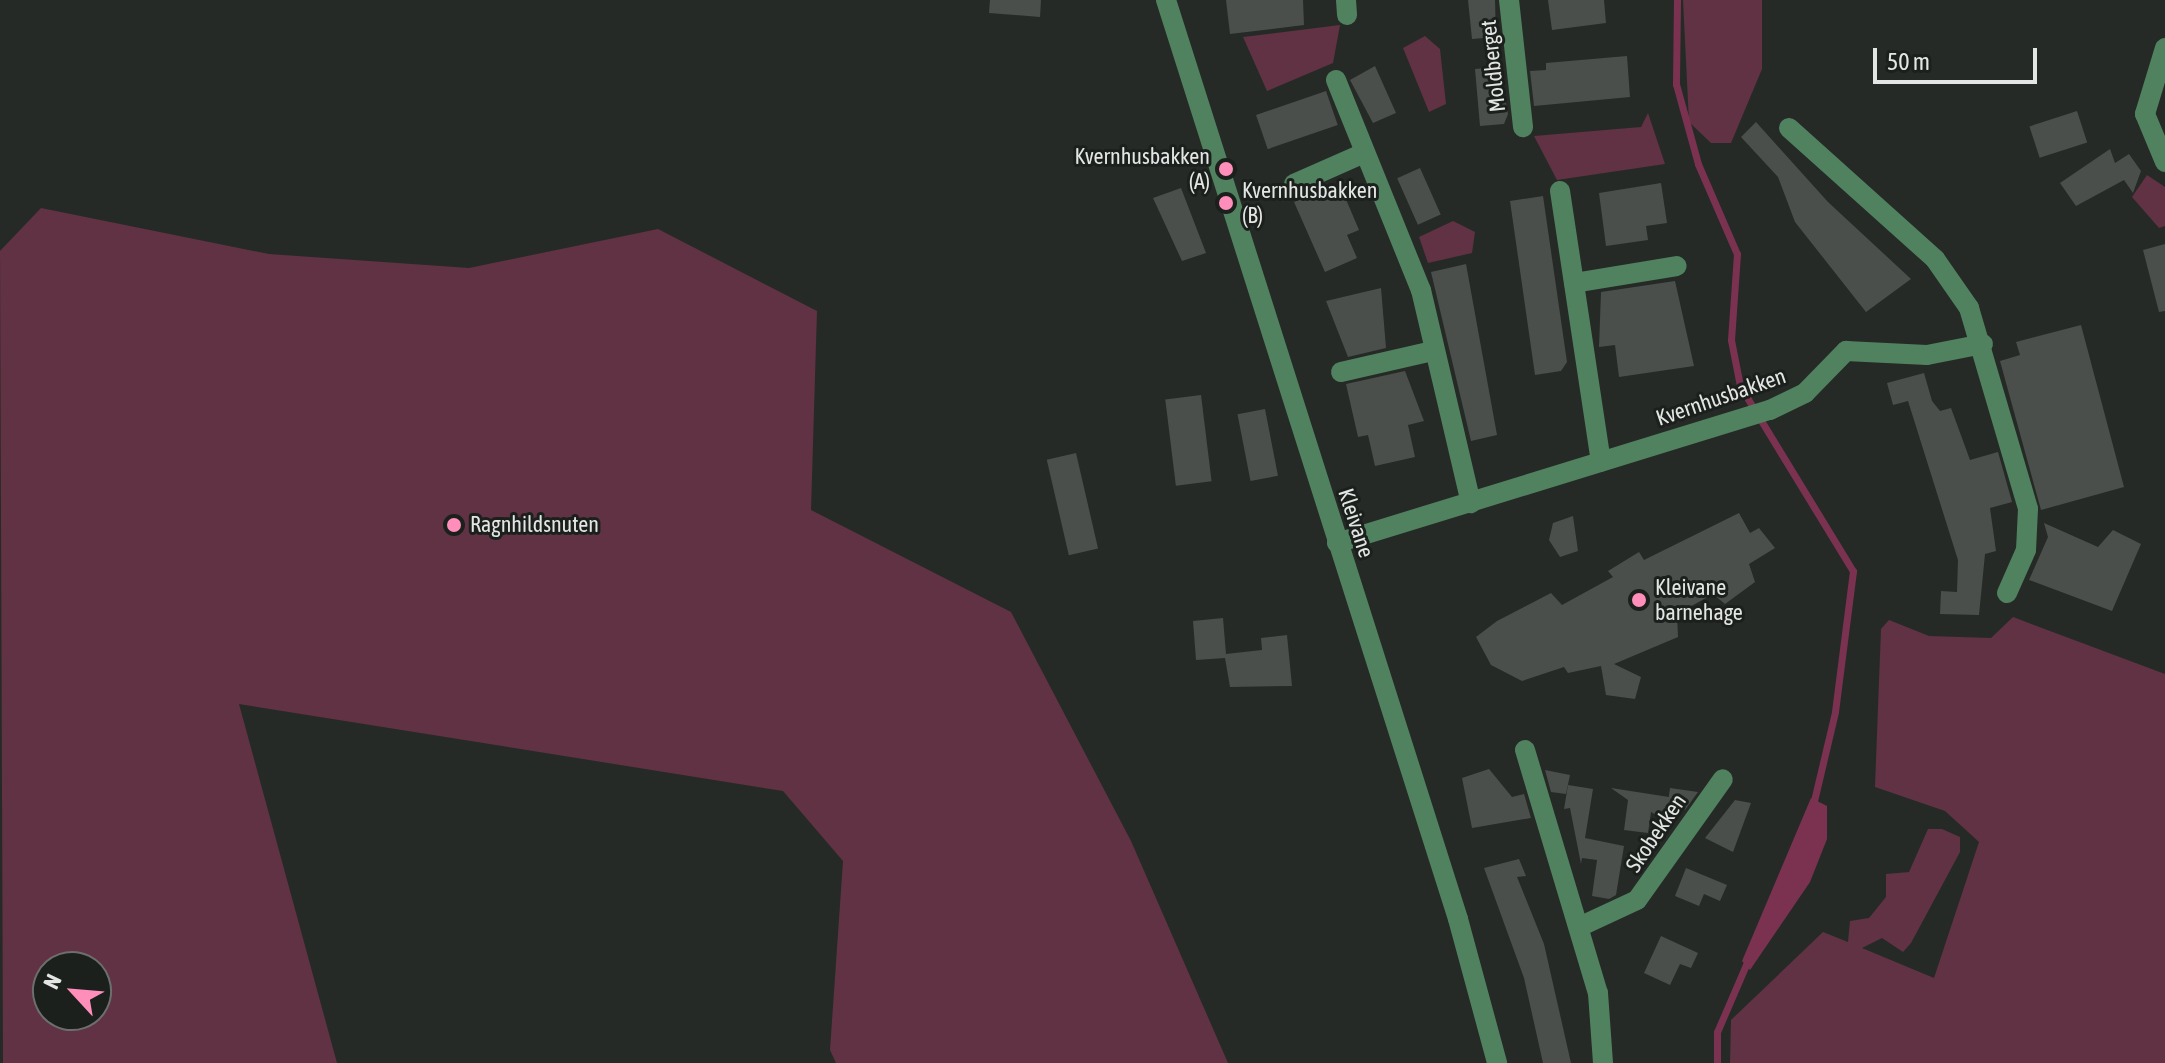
<!DOCTYPE html>
<style>
body{margin:0}
#map{position:relative;width:2165px;height:1063px;overflow:hidden;background:#252a26;font-family:"Asap Condensed",sans-serif}
div>[style]{position:absolute}
[style*='--x']{left:calc(var(--x)*1px);top:calc(var(--y)*1px);width:calc(var(--w)*1px);rotate:calc(var(--a)*1deg)}
.green>*{inset:0;background:#603244}
.water>*{inset:0;background:#7b3251}
.stream>*{height:7px;margin:-3.5px;padding:0 3.5px;transform-origin:3.5px;border-radius:3.5px;background:#7b3251}
.building>*{inset:0;background:#4a4f4b;transform-origin:0 0}
.minor>*{height:20px;margin:-10px;padding:0 10px;transform-origin:10px;border-radius:10px;background:#51825f}
.dots>*{width:22px;height:22px;translate:-50% -50%;box-sizing:border-box;border:4px solid #1c201d;border-radius:50%}
span{translate:-50% -50%;white-space:nowrap;text-align:center;line-height:1.15;-webkit-text-stroke:6px #1c201d;paint-order:stroke}
.street-label{font-size:22px;color:#e3e6e4}
.poi-label{font-size:22px;color:#e3e6e4}
.right{translate:-100% -50%;text-align:right}
.left{translate:0 -50%;text-align:left}
.north{position:absolute;left:32px;top:951px;width:80px;height:80px;box-sizing:border-box;background:#1c201d;border:2px solid #6c6f6d;border-radius:50%;rotate:296deg;font-size:22px;font-weight:700;line-height:32px;text-align:center;color:#e3e6e4}
.north::after{content:'';display:block;margin:auto;width:28px;height:36px;background:#ff8eba;clip-path:polygon(50% 0,100% 100%,50% 72%,0 100%)}
.scale{position:absolute;left:1873px;top:48px;width:164px;height:36px;box-sizing:border-box;border:4px solid #e3e6e4;border-top:0;padding-left:10px;font-size:24px;line-height:28px;white-space:nowrap;color:#e3e6e4;-webkit-text-stroke:6px #1c201d;paint-order:stroke}
</style>
<div id="map">
<div class="green">
<i style="clip-path:polygon(1683px 0,1762px 0,1762px 69px,1731px 143px,1711px 143px,1689px 122px)"></i>
<i style="clip-path:polygon(1340px 25px,1333px 63px,1267px 91px,1243px 37px)"></i>
<i style="clip-path:polygon(1425px 36px,1440px 49px,1446px 104px,1429px 112px,1403px 48px)"></i>
<i style="clip-path:polygon(1648px 113px,1665px 164px,1557px 180px,1534px 136px,1641px 127px)"></i>
<i style="clip-path:polygon(2147px 175px,2165px 187px,2165px 226px,2159px 228px,2132px 197px)"></i>
<i style="clip-path:polygon(evenodd,41px 208px,269px 254px,469px 268px,658px 229px,817px 311px,811px 510px,1011px 612px,1131px 841px,1228px 1063px,836px 1063px,830px 1050px,843px 861px,783px 791px,239px 704px,337px 1063px,3px 1063px,0 251px,41px 208px,48px 967px,96px 967px,96px 1015px,48px 1015px,48px 967px)"></i>
<i style="clip-path:polygon(1453px 221px,1475px 232px,1472px 253px,1428px 263px,1419px 237px)"></i>
<i style="clip-path:polygon(2013px 617px,2165px 674px,2165px 1063px,1730px 1063px,1731px 1020px,1823px 932px,1848px 942px,1850px 921px,1869px 918px,1886px 897px,1886px 874px,1909px 872px,1928px 829px,1942px 829px,1960px 837px,1960px 852px,1911px 943px,1903px 952px,1882px 938px,1862px 948px,1934px 978px,1979px 842px,1945px 811px,1875px 787px,1881px 629px,1889px 620px,1929px 636px,1991px 638px)"></i>
</div>
<div class="water">
<i style="clip-path:polygon(1811px 798px,1827px 806px,1827px 839px,1810px 882px,1750px 970px,1742px 961px)"></i>
</div>
<div class="stream">
<i style="--x:1677;--y:0;--w:84;--a:90.7"></i>
<i style="--x:1676;--y:84;--w:83;--a:74.6"></i>
<i style="--x:1698;--y:164;--w:98;--a:66.6"></i>
<i style="--x:1737;--y:254;--w:86;--a:94"></i>
<i style="--x:1731;--y:340;--w:47;--a:78.9"></i>
<i style="--x:1740;--y:386;--w:217;--a:58.6"></i>
<i style="--x:1853;--y:571;--w:142;--a:97.3"></i>
<i style="--x:1835;--y:712;--w:96;--a:103.3"></i>
<i style="--x:1717;--y:1063;--w:31;--a:-90"></i>
<i style="--x:1717;--y:1032;--w:78;--a:-66.7"></i>
</div>
<div class="building">
<i style="clip-path:polygon(990px 0,1041px 0,1040px 17px,989px 13px)"></i>
<i style="clip-path:polygon(1226px 0,1303px 0,1304px 25px,1230px 34px)"></i>
<i style="clip-path:polygon(1468px 0,1495px 0,1496px 37px,1472px 39px)"></i>
<i style="clip-path:polygon(1548px 0,1604px 0,1606px 23px,1552px 30px)"></i>
<i style="clip-path:polygon(1627px 56px,1630px 97px,1534px 106px,1530px 71px,1546px 70px,1546px 63px)"></i>
<i style="clip-path:polygon(1375px 66px,1396px 113px,1373px 123px,1350px 80px)"></i>
<i style="clip-path:polygon(1499px 67px,1508px 114px,1504px 124px,1480px 126px,1475px 69px)"></i>
<i style="left:1326px;top:91px;width:36px;height:74px;rotate:71deg"></i>
<i style="left:2077px;top:111px;width:33px;height:50px;rotate:72deg"></i>
<i style="clip-path:polygon(1756px 122px,1828px 202px,1911px 279px,1866px 312px,1795px 222px,1778px 177px,1741px 137px)"></i>
<i style="clip-path:polygon(2110px 149px,2115px 163px,2129px 154px,2141px 171px,2133px 193px,2124px 180px,2076px 206px,2060px 183px)"></i>
<i style="left:1420px;top:168px;width:51px;height:25px;rotate:66deg"></i>
<i style="clip-path:polygon(1339px 183px,1359px 230px,1347px 235px,1357px 258px,1325px 272px,1294px 202px)"></i>
<i style="clip-path:polygon(1661px 183px,1667px 223px,1646px 226px,1648px 240px,1606px 246px,1599px 193px)"></i>
<i style="clip-path:polygon(1181px 188px,1206px 253px,1182px 261px,1153px 198px)"></i>
<i style="clip-path:polygon(1543px 196px,1567px 362px,1561px 371px,1535px 375px,1510px 201px)"></i>
<i style="clip-path:polygon(2165px 244px,2165px 311px,2159px 312px,2143px 250px)"></i>
<i style="clip-path:polygon(1466px 264px,1497px 435px,1471px 441px,1431px 272px)"></i>
<i style="clip-path:polygon(1675px 281px,1694px 366px,1619px 377px,1615px 345px,1599px 347px,1601px 292px)"></i>
<i style="clip-path:polygon(1381px 288px,1386px 348px,1348px 357px,1326px 301px)"></i>
<i style="clip-path:polygon(2081px 325px,2124px 487px,2041px 510px,2000px 361px,2020px 355px,2016px 342px)"></i>
<i style="clip-path:polygon(1405px 371px,1424px 421px,1408px 425px,1415px 457px,1375px 466px,1368px 435px,1358px 437px,1346px 384px)"></i>
<i style="clip-path:polygon(1924px 373px,1932px 401px,1940px 411px,1951px 408px,1970px 460px,1998px 452px,2012px 502px,1990px 508px,1996px 551px,1985px 554px,1979px 615px,1940px 614px,1941px 591px,1957px 592px,1958px 560px,1908px 401px,1893px 405px,1887px 383px)"></i>
<i style="left:1201px;top:395px;width:87px;height:36px;rotate:83deg"></i>
<i style="left:1265px;top:409px;width:68px;height:28px;rotate:79deg"></i>
<i style="left:1076px;top:453px;width:98px;height:30px;rotate:77deg"></i>
<i style="clip-path:polygon(1739px 513px,1750px 533px,1759px 528px,1775px 548px,1749px 564px,1755px 582px,1725px 604px,1713px 594px,1677px 614px,1678px 637px,1614px 664px,1641px 677px,1635px 699px,1606px 695px,1601px 666px,1568px 673px,1564px 667px,1522px 681px,1491px 665px,1476px 637px,1497px 621px,1551px 593px,1562px 605px,1613px 577px,1608px 571px,1639px 552px,1644px 560px)"></i>
<i style="clip-path:polygon(1573px 516px,1578px 551px,1560px 557px,1549px 540px,1553px 523px)"></i>
<i style="clip-path:polygon(2044px 523px,2098px 547px,2113px 530px,2141px 544px,2112px 611px,2029px 580px,2048px 537px)"></i>
<i style="clip-path:polygon(1223px 618px,1226px 654px,1262px 650px,1261px 638px,1287px 635px,1292px 686px,1230px 687px,1225px 658px,1196px 660px,1193px 621px)"></i>
<i style="clip-path:polygon(1489px 769px,1512px 797px,1524px 794px,1531px 818px,1472px 828px,1462px 778px)"></i>
<i style="clip-path:polygon(1545px 770px,1570px 775px,1566px 794px,1551px 792px)"></i>
<i style="clip-path:polygon(1568px 785px,1593px 789px,1585px 838px,1624px 846px,1616px 895px,1609px 899px,1592px 896px,1597px 860px,1582px 858px,1581px 864px,1570px 808px,1564px 809px)"></i>
<i style="clip-path:polygon(1611px 788px,1669px 797px,1668px 803px,1670px 788px,1698px 792px,1685px 810px,1667px 806px,1666px 820px,1651px 812px,1648px 833px,1624px 830px,1628px 800px)"></i>
<i style="clip-path:polygon(1735px 800px,1751px 803px,1733px 852px,1705px 838px)"></i>
<i style="clip-path:polygon(1519px 859px,1526px 876px,1517px 877px,1544px 944px,1571px 1063px,1543px 1063px,1524px 978px,1484px 868px)"></i>
<i style="clip-path:polygon(1686px 868px,1727px 885px,1720px 901px,1704px 894px,1699px 906px,1675px 896px)"></i>
<i style="clip-path:polygon(1661px 936px,1698px 953px,1691px 968px,1680px 964px,1670px 985px,1644px 973px)"></i>
</div>
<div class="minor">
<i style="--x:1166;--y:0;--w:964;--a:72.37"></i>
<i style="--x:1458;--y:919;--w:149;--a:74.8"></i>
<i style="--x:1346;--y:0;--w:15;--a:86"></i>
<i style="--x:1509;--y:0;--w:128;--a:83.7"></i>
<i style="--x:2165;--y:48;--w:69;--a:106.9"></i>
<i style="--x:2145;--y:114;--w:52;--a:67.4"></i>
<i style="--x:1336;--y:80;--w:227;--a:68"></i>
<i style="--x:1421;--y:290;--w:219;--a:76.8"></i>
<i style="--x:1789;--y:128;--w:196;--a:41.9"></i>
<i style="--x:1935;--y:259;--w:60;--a:55.2"></i>
<i style="--x:1969;--y:308;--w:209;--a:73.6"></i>
<i style="--x:2028;--y:509;--w:41;--a:92.8"></i>
<i style="--x:2026;--y:550;--w:47;--a:113.8"></i>
<i style="--x:1294;--y:184;--w:77;--a:-23.9"></i>
<i style="--x:1560;--y:191;--w:274;--a:81.4"></i>
<i style="--x:1574;--y:283;--w:104;--a:-9.4"></i>
<i style="--x:1341;--y:372;--w:94;--a:-12.9"></i>
<i style="--x:1337;--y:543;--w:453;--a:-17.1"></i>
<i style="--x:1770;--y:410;--w:39;--a:-26"></i>
<i style="--x:1805;--y:393;--w:59;--a:-45.7"></i>
<i style="--x:1846;--y:351;--w:81;--a:2.8"></i>
<i style="--x:1927;--y:355;--w:57;--a:-11.1"></i>
<i style="--x:1525;--y:750;--w:254;--a:73.3"></i>
<i style="--x:1598;--y:993;--w:70;--a:85.9"></i>
<i style="--x:1579;--y:927;--w:64;--a:-25"></i>
<i style="--x:1637;--y:900;--w:148;--a:-54.6"></i>
</div>
<div class="dots">
<i style="left:1226px;top:169px;background:#ff8eba"></i>
<i style="left:1226px;top:203px;background:#ff8eba"></i>
<i style="left:454px;top:525px;background:#ff8eba"></i>
<i style="left:1639px;top:600px;background:#ff8eba"></i>
</div>
<div class="street-label">
<span style="left:1493px;top:66px;rotate:-96deg">Moldberget</span>
<span style="left:1721px;top:397px;rotate:-19deg">Kvernhusbakken</span>
<span style="left:1356px;top:523px;rotate:72deg">Kleivane</span>
<span style="left:1656px;top:833px;rotate:-56deg">Skobekken</span>
</div>
<div class="poi-label">
<span class="right" style="left:1210px;top:169px">Kvernhusbakken<br>(A)</span>
<span class="left" style="left:1242px;top:203px">Kvernhusbakken<br>(B)</span>
<span class="left" style="left:470px;top:525px">Ragnhildsnuten</span>
<span class="left" style="left:1655px;top:600px">Kleivane<br>barnehage</span>
</div>
<div class="north">N</div>
<div class="scale">50 m</div>
</div>
